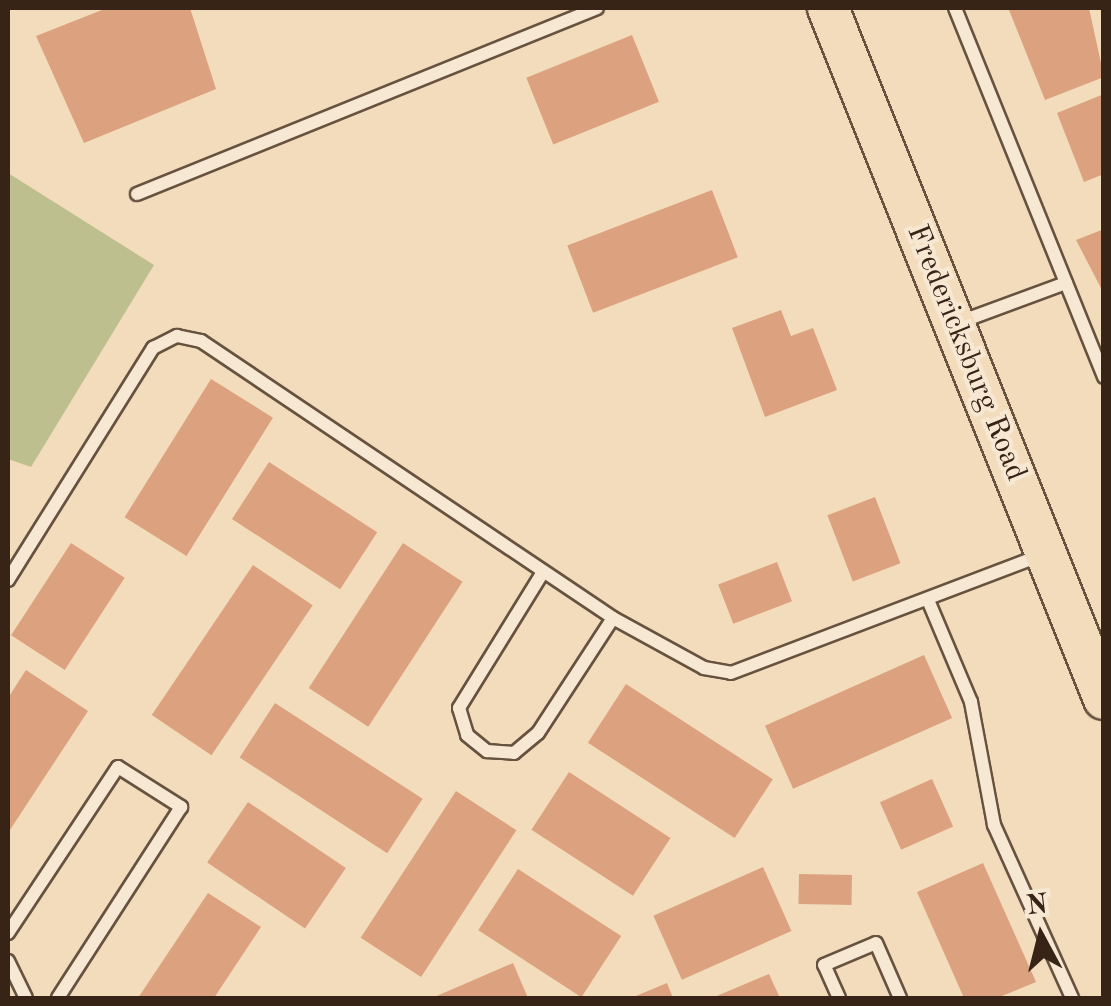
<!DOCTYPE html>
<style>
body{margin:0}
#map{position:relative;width:1111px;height:1006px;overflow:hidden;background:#f3dcbb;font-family:"Old Standard TT",serif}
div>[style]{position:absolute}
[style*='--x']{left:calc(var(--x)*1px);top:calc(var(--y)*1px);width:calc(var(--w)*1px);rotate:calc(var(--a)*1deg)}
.green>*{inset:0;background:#bebf8e}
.building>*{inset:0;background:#dca27f;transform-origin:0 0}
.roads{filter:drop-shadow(2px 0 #675240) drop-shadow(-2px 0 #675240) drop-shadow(0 2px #675240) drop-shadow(0 -2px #675240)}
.service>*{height:12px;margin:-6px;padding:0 6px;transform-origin:6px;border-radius:6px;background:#f7e8d3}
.primary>*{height:40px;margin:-20px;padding:0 20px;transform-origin:20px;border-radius:20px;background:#f3dcbb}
span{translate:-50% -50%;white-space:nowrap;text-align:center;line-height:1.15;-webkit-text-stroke:8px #f7e8d3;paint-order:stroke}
.street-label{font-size:30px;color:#382417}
.frame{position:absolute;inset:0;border:10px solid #382417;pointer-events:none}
.north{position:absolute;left:991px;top:886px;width:100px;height:100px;-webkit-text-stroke:8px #f7e8d3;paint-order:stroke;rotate:353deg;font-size:28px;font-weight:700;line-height:40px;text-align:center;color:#382417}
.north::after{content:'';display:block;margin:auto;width:35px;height:45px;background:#382417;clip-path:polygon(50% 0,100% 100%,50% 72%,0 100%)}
</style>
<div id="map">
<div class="green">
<i style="clip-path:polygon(8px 173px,154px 265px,31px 467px,8px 459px)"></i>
</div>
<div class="building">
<i style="clip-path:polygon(107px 8px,190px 8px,216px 89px,84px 143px,36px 36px)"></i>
<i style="clip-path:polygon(1089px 8px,1104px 77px,1045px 100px,1009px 10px)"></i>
<i style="left:632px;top:35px;width:72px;height:114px;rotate:68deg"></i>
<i style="clip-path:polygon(1104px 94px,1104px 174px,1084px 182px,1057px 113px)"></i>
<i style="left:712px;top:190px;width:72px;height:155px;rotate:69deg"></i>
<i style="clip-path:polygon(1104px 229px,1104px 292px,1103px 292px,1076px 240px)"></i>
<i style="clip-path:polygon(781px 310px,791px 336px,813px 328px,837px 390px,765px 417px,732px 328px)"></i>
<i style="left:211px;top:379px;width:73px;height:163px;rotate:32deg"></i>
<i style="left:269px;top:462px;width:129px;height:68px;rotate:33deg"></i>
<i style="left:875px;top:497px;width:71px;height:51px;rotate:69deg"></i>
<i style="left:71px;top:543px;width:64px;height:110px;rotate:33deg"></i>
<i style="left:403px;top:543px;width:71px;height:173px;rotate:33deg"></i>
<i style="left:777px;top:562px;width:42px;height:63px;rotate:69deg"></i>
<i style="left:253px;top:565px;width:72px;height:181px;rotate:34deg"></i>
<i style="left:924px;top:655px;width:69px;height:174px;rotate:66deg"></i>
<i style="clip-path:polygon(26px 670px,88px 711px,8px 833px,8px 698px)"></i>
<i style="left:626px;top:684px;width:175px;height:70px;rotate:33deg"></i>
<i style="left:275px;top:703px;width:176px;height:65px;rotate:33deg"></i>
<i style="left:569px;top:772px;width:121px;height:69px;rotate:33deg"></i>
<i style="left:932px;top:779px;width:52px;height:57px;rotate:66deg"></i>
<i style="left:456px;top:791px;width:72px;height:175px;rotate:33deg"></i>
<i style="left:248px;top:802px;width:118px;height:73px;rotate:34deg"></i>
<i style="clip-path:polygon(983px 863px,1036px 982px,997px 998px,964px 998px,917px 892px)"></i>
<i style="left:763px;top:867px;width:70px;height:120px;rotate:66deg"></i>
<i style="left:518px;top:869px;width:123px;height:73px;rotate:33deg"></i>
<i style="left:799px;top:874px;width:53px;height:30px;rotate:1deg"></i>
<i style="clip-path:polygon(208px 893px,261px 927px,214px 998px,138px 998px)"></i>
<i style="clip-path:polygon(513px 963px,528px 998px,432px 998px)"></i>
<i style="clip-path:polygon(769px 974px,780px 998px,712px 998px)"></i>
<i style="clip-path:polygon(667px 983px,673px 998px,631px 998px)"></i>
</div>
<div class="roads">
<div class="service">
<i style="--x:955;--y:8;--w:398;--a:68"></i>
<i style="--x:137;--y:194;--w:496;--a:-22"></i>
<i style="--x:960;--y:322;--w:113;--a:-20.2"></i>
<i style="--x:543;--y:572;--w:160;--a:121.7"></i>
<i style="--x:459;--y:708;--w:28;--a:73"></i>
<i style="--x:467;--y:735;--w:26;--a:39"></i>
<i style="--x:487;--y:751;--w:27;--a:4"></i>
<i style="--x:514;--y:753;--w:31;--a:-40"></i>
<i style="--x:538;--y:733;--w:137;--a:-56.9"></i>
<i style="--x:8;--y:580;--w:274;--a:-58"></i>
<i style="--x:153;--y:348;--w:27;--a:-27"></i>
<i style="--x:177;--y:336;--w:25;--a:12"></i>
<i style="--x:201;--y:341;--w:496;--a:33.9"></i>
<i style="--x:613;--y:618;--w:104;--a:28.8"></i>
<i style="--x:704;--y:668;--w:27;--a:10"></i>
<i style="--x:731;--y:673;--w:329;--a:-20.8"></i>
<i style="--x:928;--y:600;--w:111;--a:67.1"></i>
<i style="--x:971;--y:702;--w:125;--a:79.4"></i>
<i style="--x:994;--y:825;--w:190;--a:65.7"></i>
<i style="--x:8;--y:933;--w:199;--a:-56.5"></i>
<i style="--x:118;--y:767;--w:75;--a:32.4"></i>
<i style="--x:181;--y:807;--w:227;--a:122.8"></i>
<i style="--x:8;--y:961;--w:41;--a:64.1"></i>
<i style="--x:839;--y:998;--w:36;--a:-114"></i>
<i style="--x:824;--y:965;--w:56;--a:-22.9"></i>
<i style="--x:876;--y:943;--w:60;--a:66.4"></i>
</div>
<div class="primary">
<i style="--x:828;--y:8;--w:744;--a:68.23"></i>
</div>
</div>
<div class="street-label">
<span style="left:966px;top:353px;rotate:68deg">Fredericksburg Road</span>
</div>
<div class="frame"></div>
<div class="north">N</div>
</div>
